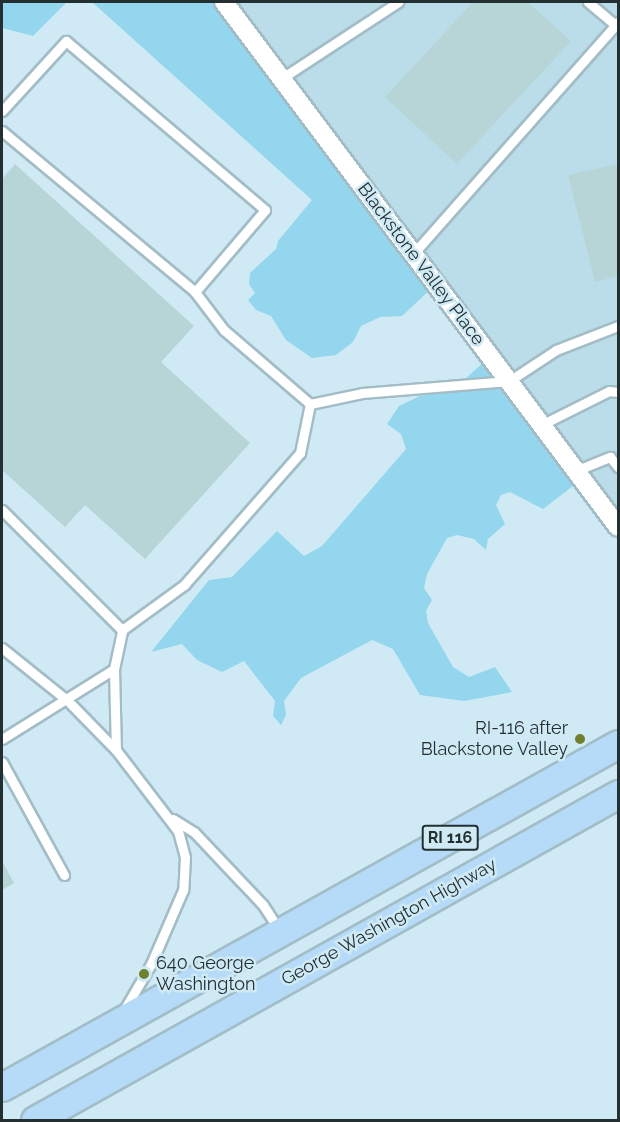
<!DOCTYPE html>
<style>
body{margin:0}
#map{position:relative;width:620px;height:1122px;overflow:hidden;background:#cfeaf4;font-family:Raleway,sans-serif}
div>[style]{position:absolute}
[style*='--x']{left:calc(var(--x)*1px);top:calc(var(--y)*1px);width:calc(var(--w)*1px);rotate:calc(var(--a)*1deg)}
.built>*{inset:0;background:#bbddea}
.green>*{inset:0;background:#93d6ed}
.building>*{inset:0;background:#b7d5d7}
.roads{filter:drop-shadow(2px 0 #a3bdc6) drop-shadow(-2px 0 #a3bdc6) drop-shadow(0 2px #a3bdc6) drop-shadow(0 -2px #a3bdc6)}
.service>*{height:9px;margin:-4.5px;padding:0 4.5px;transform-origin:4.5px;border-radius:4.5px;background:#fff}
.minor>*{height:18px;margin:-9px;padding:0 9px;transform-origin:9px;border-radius:9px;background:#fff}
.primary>*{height:27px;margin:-13.5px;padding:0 13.5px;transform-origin:13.5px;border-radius:13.5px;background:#b5dbf8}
.dots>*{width:16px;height:16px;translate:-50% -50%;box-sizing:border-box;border:3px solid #cfeaf4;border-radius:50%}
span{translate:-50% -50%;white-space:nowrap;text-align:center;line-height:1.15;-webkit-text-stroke:5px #cfeaf4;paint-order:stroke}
.shield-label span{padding:2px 4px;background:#cfeaf4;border:2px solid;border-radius:4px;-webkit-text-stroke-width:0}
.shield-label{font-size:16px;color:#242f32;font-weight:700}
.street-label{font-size:18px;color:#242f32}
.poi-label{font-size:18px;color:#242f32}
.right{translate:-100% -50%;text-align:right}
.left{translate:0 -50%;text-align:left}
.frame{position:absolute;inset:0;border:3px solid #242f32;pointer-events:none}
</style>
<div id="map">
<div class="built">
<i style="clip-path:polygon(220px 2px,618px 2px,618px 533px)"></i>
</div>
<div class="green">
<i style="clip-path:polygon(2px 2px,67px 2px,33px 36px,2px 28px)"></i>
<i style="clip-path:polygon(92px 2px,220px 2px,433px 287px,402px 316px,380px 317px,361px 326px,353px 342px,336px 355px,312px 358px,286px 340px,271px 316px,256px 310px,248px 300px,255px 293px,249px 284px,250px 273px,276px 249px,278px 241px,312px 200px)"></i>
<i style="clip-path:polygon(486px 360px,577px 483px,543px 509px,510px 492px,501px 495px,496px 505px,505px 524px,488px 539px,486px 550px,474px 539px,457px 535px,447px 538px,427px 574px,424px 588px,432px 600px,426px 611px,428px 623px,453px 667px,469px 677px,495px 667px,512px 692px,464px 701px,420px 695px,393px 649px,372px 640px,301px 678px,284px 701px,286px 715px,281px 725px,273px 716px,275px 701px,244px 661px,222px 672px,197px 660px,182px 644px,151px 652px,209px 580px,232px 577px,277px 531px,304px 556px,322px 546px,406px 449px,401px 434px,387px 424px,399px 406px,420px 396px,453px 390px)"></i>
</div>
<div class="building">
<i style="clip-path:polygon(473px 2px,528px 2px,571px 41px,457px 164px,385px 97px)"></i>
<i style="clip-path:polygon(15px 164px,194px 326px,161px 362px,250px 443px,145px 559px,85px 505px,65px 527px,2px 470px,2px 179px)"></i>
<i style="clip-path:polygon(618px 164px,618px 276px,595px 282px,568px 175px)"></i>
<i style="clip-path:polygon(2px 861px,14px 883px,2px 890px)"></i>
</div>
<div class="roads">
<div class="service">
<i style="--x:588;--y:2;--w:35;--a:40"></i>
<i style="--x:282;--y:78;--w:139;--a:-33.2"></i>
<i style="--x:2;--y:111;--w:95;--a:-47.6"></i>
<i style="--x:66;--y:41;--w:261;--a:40.3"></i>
<i style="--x:265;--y:210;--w:108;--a:130.5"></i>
<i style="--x:2;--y:131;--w:251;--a:39.8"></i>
<i style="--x:195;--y:292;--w:48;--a:52.7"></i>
<i style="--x:224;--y:330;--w:113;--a:40.7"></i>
<i style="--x:413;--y:254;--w:310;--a:-48.5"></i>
<i style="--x:310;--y:404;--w:53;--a:-11.9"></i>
<i style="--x:362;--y:393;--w:147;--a:-4.7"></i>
<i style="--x:509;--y:381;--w:56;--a:-33.4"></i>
<i style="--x:556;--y:350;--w:66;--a:-21.2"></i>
<i style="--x:541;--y:425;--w:76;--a:-26.6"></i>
<i style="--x:609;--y:391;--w:9;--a:6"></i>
<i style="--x:575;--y:471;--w:38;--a:-22"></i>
<i style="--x:610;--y:457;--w:13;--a:51"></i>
<i style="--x:2;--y:510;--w:170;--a:45"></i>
<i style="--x:2;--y:648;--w:85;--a:38.8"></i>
<i style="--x:68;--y:701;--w:69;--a:45.6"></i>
<i style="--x:116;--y:750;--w:102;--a:52.6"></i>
<i style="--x:178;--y:831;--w:27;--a:75"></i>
<i style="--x:185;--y:857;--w:33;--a:93"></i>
<i style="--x:183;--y:890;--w:81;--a:113.4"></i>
<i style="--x:151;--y:964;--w:53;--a:120.4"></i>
<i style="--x:114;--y:669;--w:81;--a:88.6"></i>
<i style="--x:2;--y:739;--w:132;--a:-32"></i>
<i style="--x:114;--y:669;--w:40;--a:-78"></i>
<i style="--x:122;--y:630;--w:77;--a:-36"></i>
<i style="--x:184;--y:585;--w:176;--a:-48.7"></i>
<i style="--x:300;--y:453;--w:50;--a:-78.5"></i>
<i style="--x:2;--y:762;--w:129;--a:61.2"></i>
<i style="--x:173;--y:819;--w:25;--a:32"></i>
<i style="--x:194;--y:832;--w:100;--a:46.6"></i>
<i style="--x:263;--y:905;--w:30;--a:57"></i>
</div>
<div class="minor">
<i style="--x:224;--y:2;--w:656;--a:53.11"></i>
</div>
<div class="primary">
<i style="--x:2;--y:1087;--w:705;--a:-29.11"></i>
<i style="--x:35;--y:1120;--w:668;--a:-29.21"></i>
</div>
</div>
<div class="dots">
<i style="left:580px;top:739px;background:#71802e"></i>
<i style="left:144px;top:974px;background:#71802e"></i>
</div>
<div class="shield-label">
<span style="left:450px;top:838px">RI 116</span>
</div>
<div class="street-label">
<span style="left:421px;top:264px;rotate:53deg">Blackstone Valley Place</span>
<span style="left:389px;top:922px;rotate:-29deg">George Washington Highway</span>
</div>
<div class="poi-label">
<span class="right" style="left:568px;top:739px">RI-116 after<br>Blackstone Valley</span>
<span class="left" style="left:156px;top:974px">640 George<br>Washington</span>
</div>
<div class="frame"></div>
</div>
